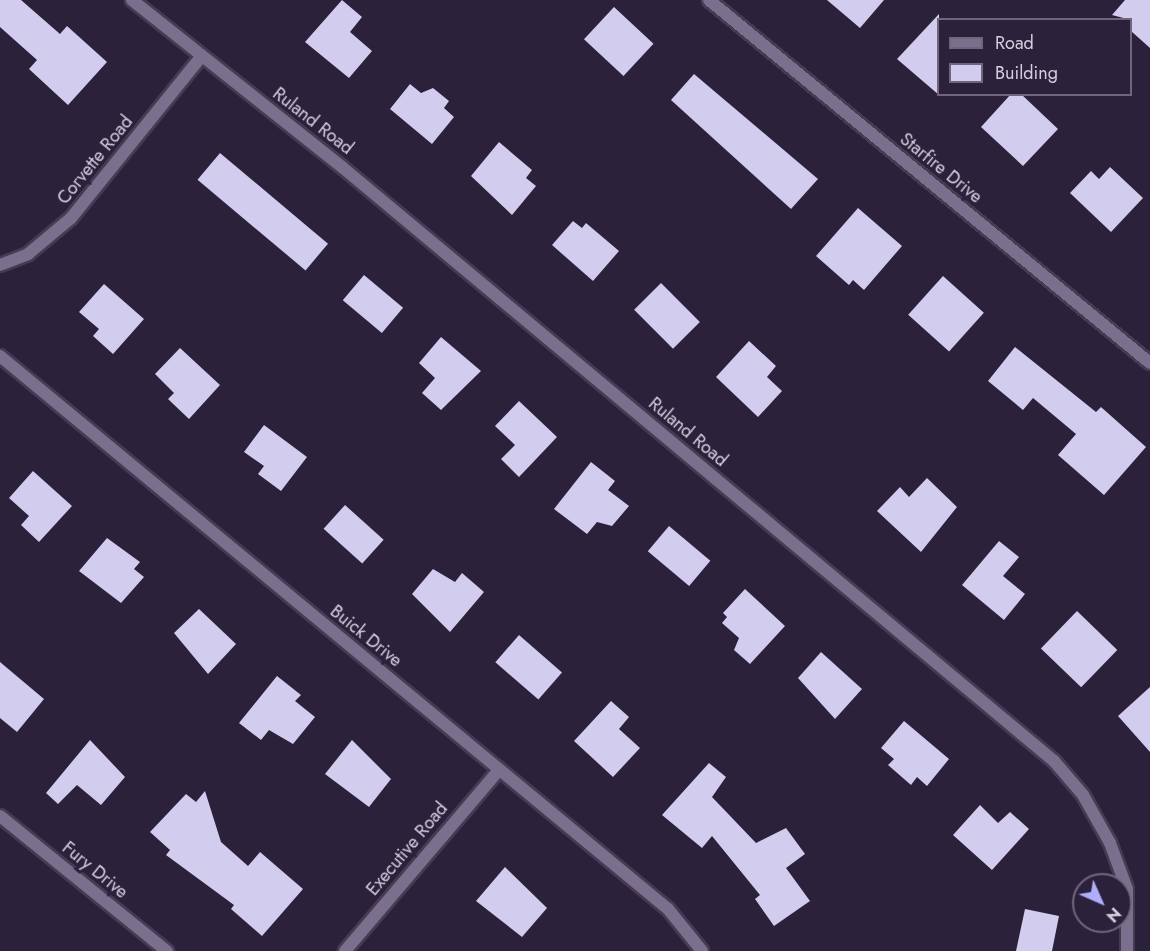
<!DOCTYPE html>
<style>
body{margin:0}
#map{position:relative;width:1150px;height:951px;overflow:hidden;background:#2c213b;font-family:Jost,sans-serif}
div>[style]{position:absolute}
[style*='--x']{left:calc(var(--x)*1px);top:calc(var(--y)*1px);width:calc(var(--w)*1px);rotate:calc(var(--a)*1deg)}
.building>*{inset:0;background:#d2ccef;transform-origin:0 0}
.roads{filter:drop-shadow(2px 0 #463c52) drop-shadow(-2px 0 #463c52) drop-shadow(0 2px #463c52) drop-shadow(0 -2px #463c52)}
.street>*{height:12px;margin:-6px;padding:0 6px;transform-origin:6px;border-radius:6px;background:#7b6f8e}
span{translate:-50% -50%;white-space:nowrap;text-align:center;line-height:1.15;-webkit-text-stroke:6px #2c213b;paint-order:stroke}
.street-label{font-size:18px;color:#d4cedf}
.legend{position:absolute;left:937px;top:18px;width:195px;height:78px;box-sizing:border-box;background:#2c213b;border:2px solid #6f667d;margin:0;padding:8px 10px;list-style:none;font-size:18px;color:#d4cedf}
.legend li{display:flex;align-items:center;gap:12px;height:30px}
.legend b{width:30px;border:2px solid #6f667d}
.north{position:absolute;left:1072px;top:873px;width:60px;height:60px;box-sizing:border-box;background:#2c213b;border:2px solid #6f667d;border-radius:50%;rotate:135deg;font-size:16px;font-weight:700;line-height:24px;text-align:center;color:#d4cedf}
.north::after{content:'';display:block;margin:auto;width:21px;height:27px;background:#afaefa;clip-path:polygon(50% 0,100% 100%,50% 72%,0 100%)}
</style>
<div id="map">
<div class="building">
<i style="clip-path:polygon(0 0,21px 0,60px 34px,67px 26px,107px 62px,68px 105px,29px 69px,37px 60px,0 27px)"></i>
<i style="clip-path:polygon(342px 0,362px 17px,350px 32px,372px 51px,349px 78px,305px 42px)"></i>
<i style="clip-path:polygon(827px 0,884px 0,860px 28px)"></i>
<i style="clip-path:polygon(1125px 0,1150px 0,1150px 48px,1131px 31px,1131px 20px,1112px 15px)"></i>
<i style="left:614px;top:7px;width:54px;height:44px;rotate:43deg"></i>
<i style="clip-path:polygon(939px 14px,939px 95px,897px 59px)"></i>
<i style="clip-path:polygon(694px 74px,818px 179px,791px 209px,671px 100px)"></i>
<i style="clip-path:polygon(410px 84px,421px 93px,433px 88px,449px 101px,444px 108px,454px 117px,432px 144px,390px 109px)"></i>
<i style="clip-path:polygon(1011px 94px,1021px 94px,1058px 129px,1023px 166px,981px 127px)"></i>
<i style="clip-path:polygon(499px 142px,532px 170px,526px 178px,536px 186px,512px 215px,471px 176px)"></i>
<i style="left:220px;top:153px;width:141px;height:35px;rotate:40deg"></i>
<i style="clip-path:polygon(1110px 167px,1143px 198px,1111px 232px,1070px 193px,1091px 171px,1099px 179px)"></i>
<i style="clip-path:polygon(858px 208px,902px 246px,864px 290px,853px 280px,849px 285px,816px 256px)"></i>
<i style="clip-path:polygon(573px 221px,582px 228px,586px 223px,619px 251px,593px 281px,552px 245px)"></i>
<i style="left:364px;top:275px;width:51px;height:33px;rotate:40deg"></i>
<i style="left:943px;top:276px;width:55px;height:52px;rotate:42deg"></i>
<i style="left:661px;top:283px;width:55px;height:38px;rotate:45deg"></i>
<i style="clip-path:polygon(104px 284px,144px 319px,113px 354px,93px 336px,99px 329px,79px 312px)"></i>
<i style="clip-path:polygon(441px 337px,481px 371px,441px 410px,422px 393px,435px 378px,419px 363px)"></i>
<i style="clip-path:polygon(749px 341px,776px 366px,767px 377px,782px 391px,758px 417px,716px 377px)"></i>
<i style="clip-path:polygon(1015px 347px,1096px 412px,1101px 407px,1146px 447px,1104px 495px,1058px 455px,1076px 434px,1033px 398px,1023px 410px,988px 381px)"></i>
<i style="clip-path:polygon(180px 348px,220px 385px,189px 419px,168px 399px,174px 393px,155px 374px)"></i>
<i style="clip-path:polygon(519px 401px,557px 437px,519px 477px,501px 459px,515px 445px,495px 426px)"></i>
<i style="clip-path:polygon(264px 425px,307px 457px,281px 491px,258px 474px,264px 466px,244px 452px)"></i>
<i style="clip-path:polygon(591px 462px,615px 481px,608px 490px,629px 506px,612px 526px,597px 522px,587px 534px,554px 509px)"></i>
<i style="clip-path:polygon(33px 471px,72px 506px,39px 542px,21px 525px,29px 516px,9px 498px)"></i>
<i style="clip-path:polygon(927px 478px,957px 507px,921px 552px,877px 511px,900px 487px,909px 497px)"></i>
<i style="left:345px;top:505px;width:52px;height:32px;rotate:42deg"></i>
<i style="left:669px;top:526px;width:54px;height:33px;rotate:40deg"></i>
<i style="clip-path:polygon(107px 538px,140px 562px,134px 569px,144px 577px,121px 603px,79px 571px)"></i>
<i style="clip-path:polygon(999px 541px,1019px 557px,1003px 576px,1025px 594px,1004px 620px,962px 585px)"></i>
<i style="clip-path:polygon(433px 569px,455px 582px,462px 573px,484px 592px,450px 632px,412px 594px)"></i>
<i style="clip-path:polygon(745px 589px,785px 626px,750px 664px,734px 650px,739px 638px,722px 623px,727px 617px,723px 613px)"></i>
<i style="clip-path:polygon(199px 609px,236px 644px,208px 674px,174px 633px)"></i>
<i style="left:1077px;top:611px;width:56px;height:52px;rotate:44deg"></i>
<i style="left:519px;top:635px;width:57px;height:36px;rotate:41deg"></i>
<i style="clip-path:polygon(821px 652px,862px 689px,835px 719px,798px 678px)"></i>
<i style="clip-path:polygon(0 662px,44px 699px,17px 732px,0 718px)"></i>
<i style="clip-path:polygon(277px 676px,301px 695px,295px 701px,315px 717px,293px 744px,269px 730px,261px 740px,239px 723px)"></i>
<i style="clip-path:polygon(1150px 687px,1150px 752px,1118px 716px)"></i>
<i style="clip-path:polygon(611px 701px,629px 717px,619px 729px,640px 748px,613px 777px,574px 741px)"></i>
<i style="clip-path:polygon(904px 721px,949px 759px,927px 786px,917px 777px,911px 785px,888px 765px,894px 759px,881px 748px)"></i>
<i style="clip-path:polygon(90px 740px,125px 777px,101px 805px,77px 785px,58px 804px,46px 793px)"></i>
<i style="clip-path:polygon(352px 740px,391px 779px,369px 807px,325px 774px)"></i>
<i style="clip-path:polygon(709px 763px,726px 777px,712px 797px,756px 843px,786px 828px,805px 854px,786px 868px,810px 901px,774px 926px,755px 899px,760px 895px,712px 836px,702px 848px,662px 815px)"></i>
<i style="clip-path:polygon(205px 791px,221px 842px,248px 866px,260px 852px,303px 889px,262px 936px,231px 909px,234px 905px,166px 855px,170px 850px,150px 832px,186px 794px,196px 802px)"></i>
<i style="clip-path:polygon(980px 805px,998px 823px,1010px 812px,1029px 829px,992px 870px,953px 835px)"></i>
<i style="clip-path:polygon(505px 867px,547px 908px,522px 937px,476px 901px)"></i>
<i style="clip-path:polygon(1025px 909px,1059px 916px,1052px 951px,1016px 951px)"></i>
</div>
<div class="roads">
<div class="street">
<i style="--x:132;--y:0;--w:268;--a:38.5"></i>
<i style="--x:342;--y:167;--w:927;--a:39.84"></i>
<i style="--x:1054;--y:761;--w:45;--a:49.5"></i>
<i style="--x:1083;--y:795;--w:55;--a:60.6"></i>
<i style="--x:1110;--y:843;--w:49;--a:69.7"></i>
<i style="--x:1127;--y:889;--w:62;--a:90"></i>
<i style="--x:709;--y:0;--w:571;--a:39.46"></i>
<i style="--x:0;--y:265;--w:30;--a:-21"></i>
<i style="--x:28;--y:254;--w:56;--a:-39.9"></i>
<i style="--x:71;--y:218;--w:207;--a:-51.1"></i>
<i style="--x:0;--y:356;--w:867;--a:39.62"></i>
<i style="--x:668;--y:909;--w:54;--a:51"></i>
<i style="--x:0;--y:816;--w:215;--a:39"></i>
<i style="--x:345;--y:951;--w:236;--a:-49.6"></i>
</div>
</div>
<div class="street-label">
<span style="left:313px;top:121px;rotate:38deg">Ruland Road</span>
<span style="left:95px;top:160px;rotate:-51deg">Corvette Road</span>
<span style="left:941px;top:168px;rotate:39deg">Starfire Drive</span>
<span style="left:688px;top:432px;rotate:40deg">Ruland Road</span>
<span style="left:366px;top:636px;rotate:39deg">Buick Drive</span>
<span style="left:407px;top:849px;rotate:-50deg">Executive Road</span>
<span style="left:95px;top:870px;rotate:39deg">Fury Drive</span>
</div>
<ul class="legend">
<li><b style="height:8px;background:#7b6f8e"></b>Road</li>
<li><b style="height:16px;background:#d2ccef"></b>Building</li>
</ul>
<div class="north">N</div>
</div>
